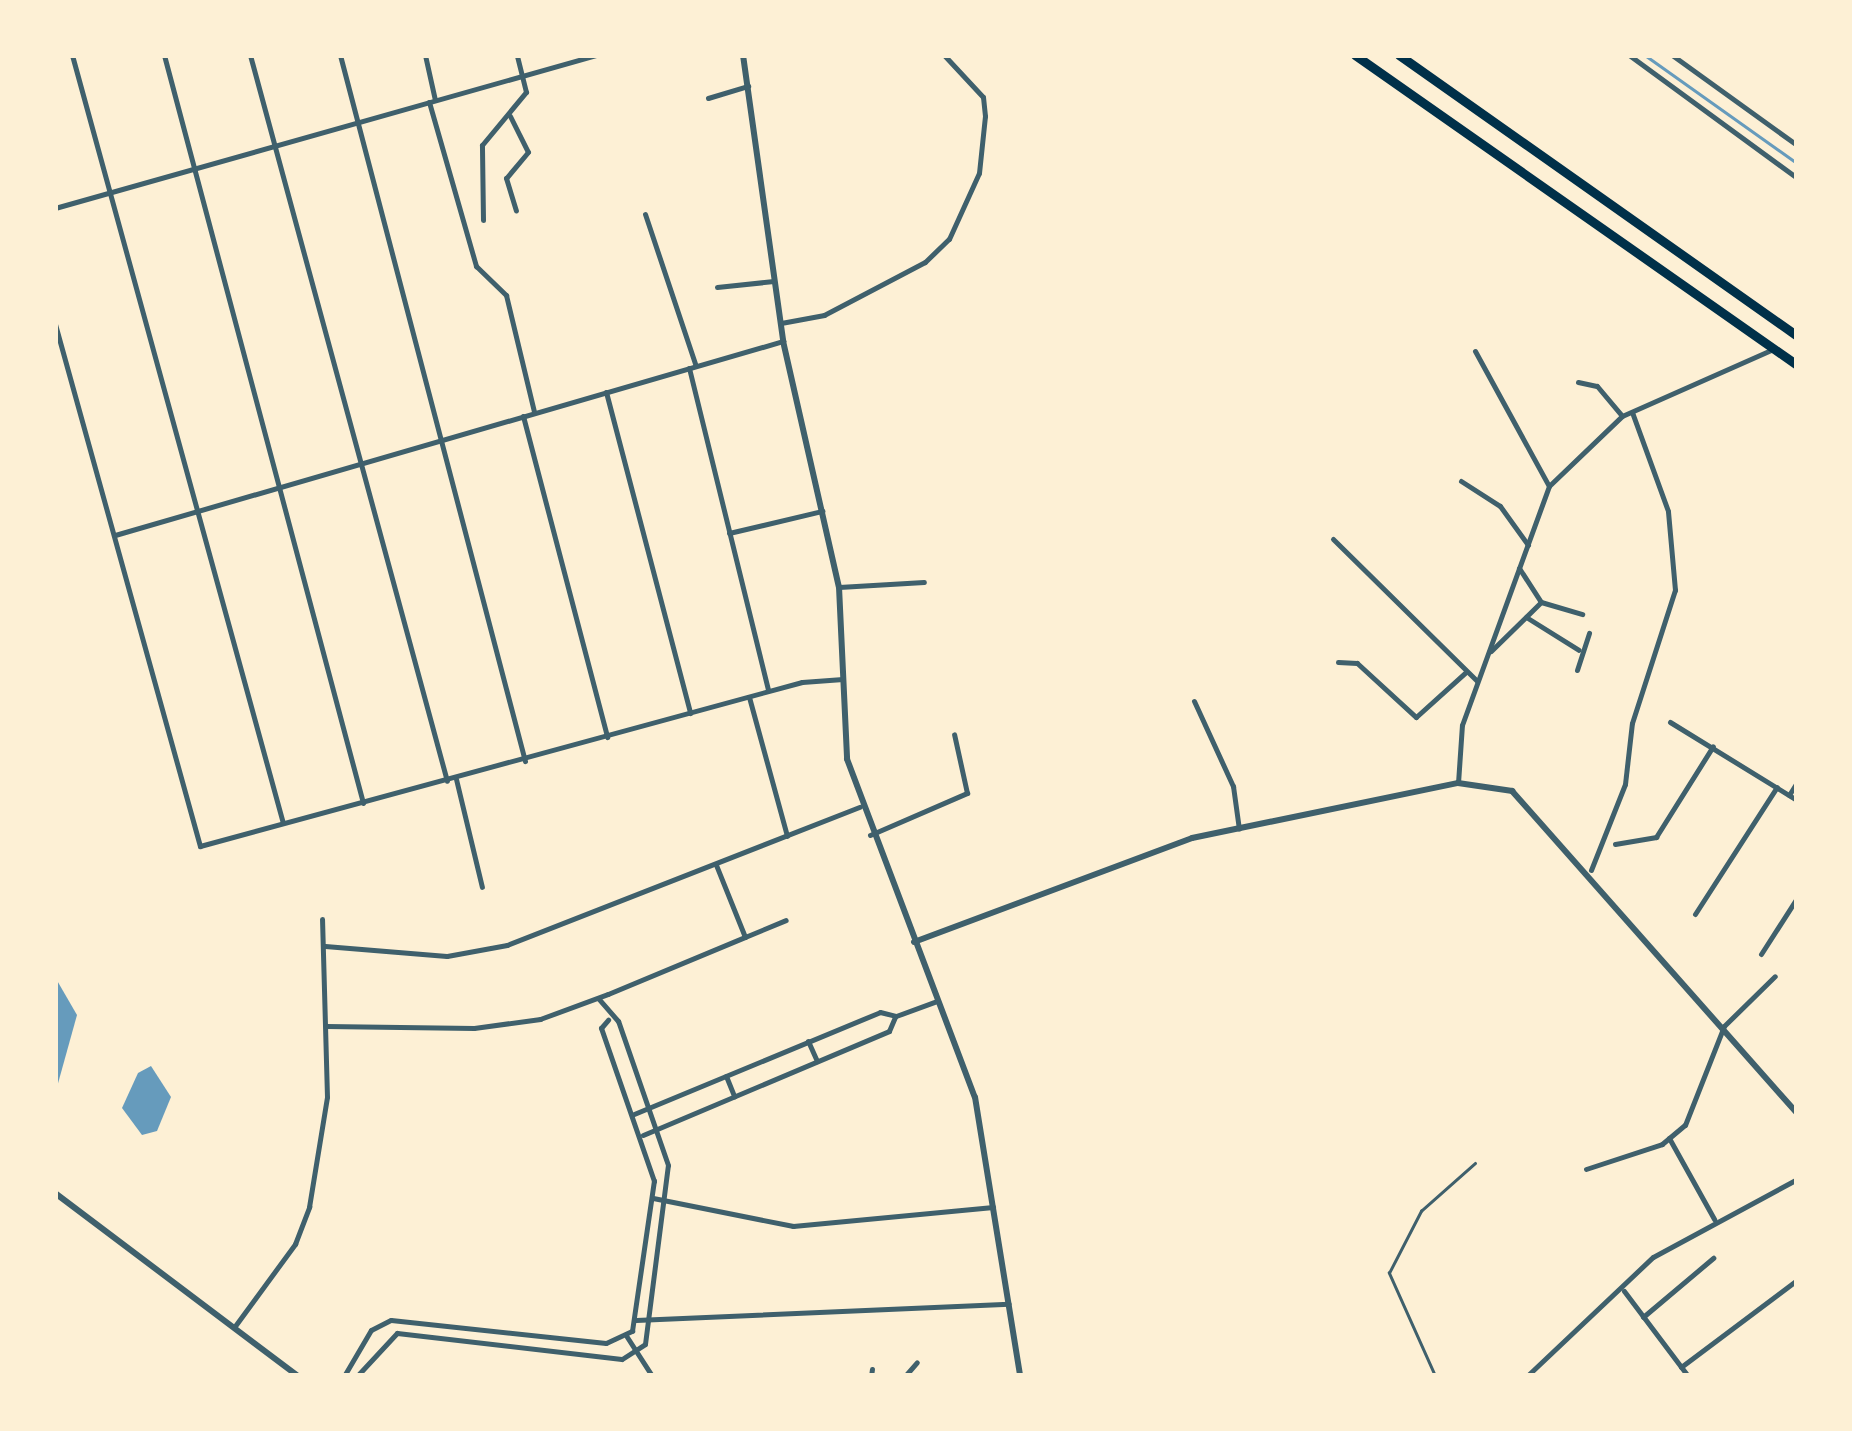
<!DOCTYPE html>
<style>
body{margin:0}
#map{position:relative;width:1852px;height:1431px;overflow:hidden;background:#fdf0d5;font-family:Montserrat,sans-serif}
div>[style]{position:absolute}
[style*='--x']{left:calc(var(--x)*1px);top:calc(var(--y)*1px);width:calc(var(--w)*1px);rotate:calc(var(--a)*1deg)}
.water>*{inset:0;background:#669bbc}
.stream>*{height:2.5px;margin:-1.25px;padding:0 1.25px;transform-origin:1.25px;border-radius:1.25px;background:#669bbc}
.service>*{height:2.5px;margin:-1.25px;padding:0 1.25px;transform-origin:1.25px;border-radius:1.25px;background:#3f606c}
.minor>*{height:5px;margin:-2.5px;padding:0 2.5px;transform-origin:2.5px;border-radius:2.5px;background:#3f606c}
.tertiary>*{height:6px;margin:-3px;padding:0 3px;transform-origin:3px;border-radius:3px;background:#3f606c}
.trunk>*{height:9px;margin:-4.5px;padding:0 4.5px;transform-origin:4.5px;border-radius:4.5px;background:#003049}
span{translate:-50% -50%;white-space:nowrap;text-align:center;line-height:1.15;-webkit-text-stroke:10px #fdf0d5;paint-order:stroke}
.frame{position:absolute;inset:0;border:58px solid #fdf0d5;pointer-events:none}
</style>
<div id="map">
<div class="water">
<i style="clip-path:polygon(55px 977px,77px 1015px,57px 1087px,55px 1086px)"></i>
<i style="clip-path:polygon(151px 1066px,171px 1097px,157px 1131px,142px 1135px,122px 1108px,138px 1073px)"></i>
</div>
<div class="stream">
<i style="--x:1645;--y:55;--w:186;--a:35.4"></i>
</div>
<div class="service">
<i style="--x:1435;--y:1376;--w:113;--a:-114.1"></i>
<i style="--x:1389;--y:1273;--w:70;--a:-62.7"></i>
<i style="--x:1421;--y:1211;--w:72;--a:-41.6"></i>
</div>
<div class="minor">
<i style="--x:72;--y:55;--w:796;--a:74.64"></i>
<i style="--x:164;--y:55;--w:774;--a:75.1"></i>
<i style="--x:250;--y:55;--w:752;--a:74.82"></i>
<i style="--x:340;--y:55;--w:730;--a:75.32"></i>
<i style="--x:425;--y:55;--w:46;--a:77.5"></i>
<i style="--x:1629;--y:55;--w:208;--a:36.2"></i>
<i style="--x:1672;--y:55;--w:154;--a:35.8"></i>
<i style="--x:708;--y:98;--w:42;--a:-16.7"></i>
<i style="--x:429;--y:102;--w:171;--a:74"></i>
<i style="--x:476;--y:266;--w:42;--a:44"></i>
<i style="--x:506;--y:295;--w:120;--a:76.5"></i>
<i style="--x:510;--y:116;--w:40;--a:63.4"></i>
<i style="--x:528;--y:152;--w:34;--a:130"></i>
<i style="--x:506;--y:178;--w:34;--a:73"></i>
<i style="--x:55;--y:208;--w:562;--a:-15.79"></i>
<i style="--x:645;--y:214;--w:160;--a:71.5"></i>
<i style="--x:483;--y:220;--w:75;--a:-90.8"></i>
<i style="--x:482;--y:145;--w:69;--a:-50.3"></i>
<i style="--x:526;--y:92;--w:38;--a:-104"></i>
<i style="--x:717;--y:287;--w:57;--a:-6"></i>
<i style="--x:781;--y:323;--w:44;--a:-10.5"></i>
<i style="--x:824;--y:315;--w:114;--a:-27.7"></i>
<i style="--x:925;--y:262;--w:33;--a:-44"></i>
<i style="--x:949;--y:239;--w:72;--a:-65.6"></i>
<i style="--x:979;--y:173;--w:57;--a:-84"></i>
<i style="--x:985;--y:116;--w:19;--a:-96"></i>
<i style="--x:983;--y:97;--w:57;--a:-132.9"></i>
<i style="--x:55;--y:324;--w:542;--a:74.48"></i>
<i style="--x:200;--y:846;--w:624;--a:-15.24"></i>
<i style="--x:802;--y:682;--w:41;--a:-4.2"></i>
<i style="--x:1475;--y:351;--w:154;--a:61.3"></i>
<i style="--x:689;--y:368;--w:332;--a:76.2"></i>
<i style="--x:1578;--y:382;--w:19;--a:12"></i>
<i style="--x:1597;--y:386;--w:39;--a:50"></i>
<i style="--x:606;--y:392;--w:332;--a:75.3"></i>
<i style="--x:523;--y:416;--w:332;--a:75.3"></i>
<i style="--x:1461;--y:481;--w:46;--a:32.7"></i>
<i style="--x:1500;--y:506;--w:48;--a:54.3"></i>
<i style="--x:729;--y:533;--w:96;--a:-13.3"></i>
<i style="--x:115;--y:535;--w:696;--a:-16.19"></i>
<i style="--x:1333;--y:539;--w:202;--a:44.6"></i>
<i style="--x:1519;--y:568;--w:40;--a:57.1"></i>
<i style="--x:1541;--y:602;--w:43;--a:16.3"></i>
<i style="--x:839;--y:587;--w:85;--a:-3.4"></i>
<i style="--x:1526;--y:617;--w:62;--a:31.9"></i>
<i style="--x:1491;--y:651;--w:70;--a:-44.4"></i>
<i style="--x:1338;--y:662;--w:19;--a:3"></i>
<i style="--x:1357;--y:663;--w:80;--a:42.5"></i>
<i style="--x:1416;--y:717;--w:67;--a:-42"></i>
<i style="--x:1577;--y:670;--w:39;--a:-72"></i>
<i style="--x:749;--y:697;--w:144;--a:74.7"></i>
<i style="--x:1194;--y:701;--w:94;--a:65.4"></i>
<i style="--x:1233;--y:786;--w:43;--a:82.1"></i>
<i style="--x:1670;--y:722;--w:149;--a:31.6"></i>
<i style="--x:456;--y:779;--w:111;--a:76.5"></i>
<i style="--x:1458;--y:783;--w:58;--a:-86.1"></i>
<i style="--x:1462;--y:725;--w:254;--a:-70"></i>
<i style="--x:1549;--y:486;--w:101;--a:-43.8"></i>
<i style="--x:1622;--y:416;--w:163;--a:-23.9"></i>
<i style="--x:1789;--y:795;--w:15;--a:-58"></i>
<i style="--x:870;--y:835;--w:106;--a:-23.4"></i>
<i style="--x:967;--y:793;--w:60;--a:-102.4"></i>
<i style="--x:1615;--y:844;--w:42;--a:-9.7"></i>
<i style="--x:1656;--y:837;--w:107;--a:-57.9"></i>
<i style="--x:1591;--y:870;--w:92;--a:-68.4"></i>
<i style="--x:1625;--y:784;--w:61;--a:-83.5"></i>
<i style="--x:1632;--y:723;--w:140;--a:-72.1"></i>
<i style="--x:1675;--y:590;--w:79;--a:-95.1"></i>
<i style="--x:1668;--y:511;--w:105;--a:-110"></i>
<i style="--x:1695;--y:914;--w:151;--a:-57.2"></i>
<i style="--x:745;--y:937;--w:44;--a:-22.5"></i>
<i style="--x:325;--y:946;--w:122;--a:4.7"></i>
<i style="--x:447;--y:956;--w:61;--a:-10.4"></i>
<i style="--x:507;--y:945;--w:379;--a:-21.4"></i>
<i style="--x:1761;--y:954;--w:67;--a:-57.3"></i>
<i style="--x:326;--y:1026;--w:148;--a:0.8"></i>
<i style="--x:474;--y:1028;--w:67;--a:-7.8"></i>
<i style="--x:540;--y:1019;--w:72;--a:-20.2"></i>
<i style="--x:608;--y:994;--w:148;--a:-22.6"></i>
<i style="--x:745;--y:937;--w:78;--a:-111.9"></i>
<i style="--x:808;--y:1041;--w:22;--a:66"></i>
<i style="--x:726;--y:1076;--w:22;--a:68"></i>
<i style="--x:634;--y:1114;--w:266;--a:-22.5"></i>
<i style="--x:880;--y:1012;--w:16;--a:14"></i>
<i style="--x:896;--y:1016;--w:44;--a:-20.1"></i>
<i style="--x:643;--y:1135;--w:267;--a:-22.9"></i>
<i style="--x:889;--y:1031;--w:15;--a:-67"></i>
<i style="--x:1669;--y:1138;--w:93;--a:60.9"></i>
<i style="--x:1586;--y:1169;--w:80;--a:-18.2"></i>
<i style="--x:1662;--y:1144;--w:30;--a:-40"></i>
<i style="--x:1685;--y:1125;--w:106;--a:-68.5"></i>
<i style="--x:1724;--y:1026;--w:71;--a:-44.4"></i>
<i style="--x:653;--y:1198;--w:143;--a:11.3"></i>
<i style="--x:793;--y:1226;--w:201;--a:-5.4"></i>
<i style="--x:1624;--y:1291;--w:106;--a:53"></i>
<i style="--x:1643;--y:1317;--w:92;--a:-40.1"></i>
<i style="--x:636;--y:1320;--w:373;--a:-2.5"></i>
<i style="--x:235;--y:1326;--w:102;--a:-53.8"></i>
<i style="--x:295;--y:1244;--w:40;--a:-69"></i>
<i style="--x:309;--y:1207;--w:111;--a:-80.7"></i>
<i style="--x:327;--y:1097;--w:178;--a:-91.6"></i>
<i style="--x:627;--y:1337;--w:46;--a:57.3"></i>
<i style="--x:1681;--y:1367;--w:145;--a:-36.9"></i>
<i style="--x:344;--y:1376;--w:53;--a:-59.6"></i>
<i style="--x:371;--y:1330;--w:22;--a:-27"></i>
<i style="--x:391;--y:1320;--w:216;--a:6.1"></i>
<i style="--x:606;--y:1343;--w:29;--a:-25"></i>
<i style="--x:632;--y:1331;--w:152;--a:-81.7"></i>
<i style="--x:654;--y:1181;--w:162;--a:-109.1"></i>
<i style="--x:601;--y:1028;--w:11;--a:-49"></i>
<i style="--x:357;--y:1376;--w:59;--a:-47.1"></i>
<i style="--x:397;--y:1333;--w:226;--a:6.6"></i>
<i style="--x:622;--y:1359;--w:27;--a:-33"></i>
<i style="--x:645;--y:1344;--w:180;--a:-82.7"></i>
<i style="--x:668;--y:1165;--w:152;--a:-109.1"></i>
<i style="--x:618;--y:1021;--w:30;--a:-131"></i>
<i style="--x:871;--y:1376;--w:7;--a:-82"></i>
<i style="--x:905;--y:1376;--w:18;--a:-49"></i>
<i style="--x:1527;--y:1376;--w:173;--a:-43.4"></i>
<i style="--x:1653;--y:1257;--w:164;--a:-28.4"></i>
</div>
<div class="tertiary">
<i style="--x:743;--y:55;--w:289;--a:82"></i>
<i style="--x:783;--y:341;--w:252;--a:77.2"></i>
<i style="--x:839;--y:587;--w:172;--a:87.3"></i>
<i style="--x:847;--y:759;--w:361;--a:69.3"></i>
<i style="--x:975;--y:1097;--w:283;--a:80.8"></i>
<i style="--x:914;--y:942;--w:297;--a:-20.5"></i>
<i style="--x:1192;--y:838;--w:272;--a:-11.7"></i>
<i style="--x:1458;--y:783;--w:55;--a:8.4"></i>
<i style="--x:1512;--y:791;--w:430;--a:48.5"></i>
<i style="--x:55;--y:1193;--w:304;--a:37"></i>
</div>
<div class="trunk">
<i style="--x:1355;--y:55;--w:540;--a:35.04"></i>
<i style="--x:1399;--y:55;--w:487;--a:35.2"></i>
</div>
<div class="frame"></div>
</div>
